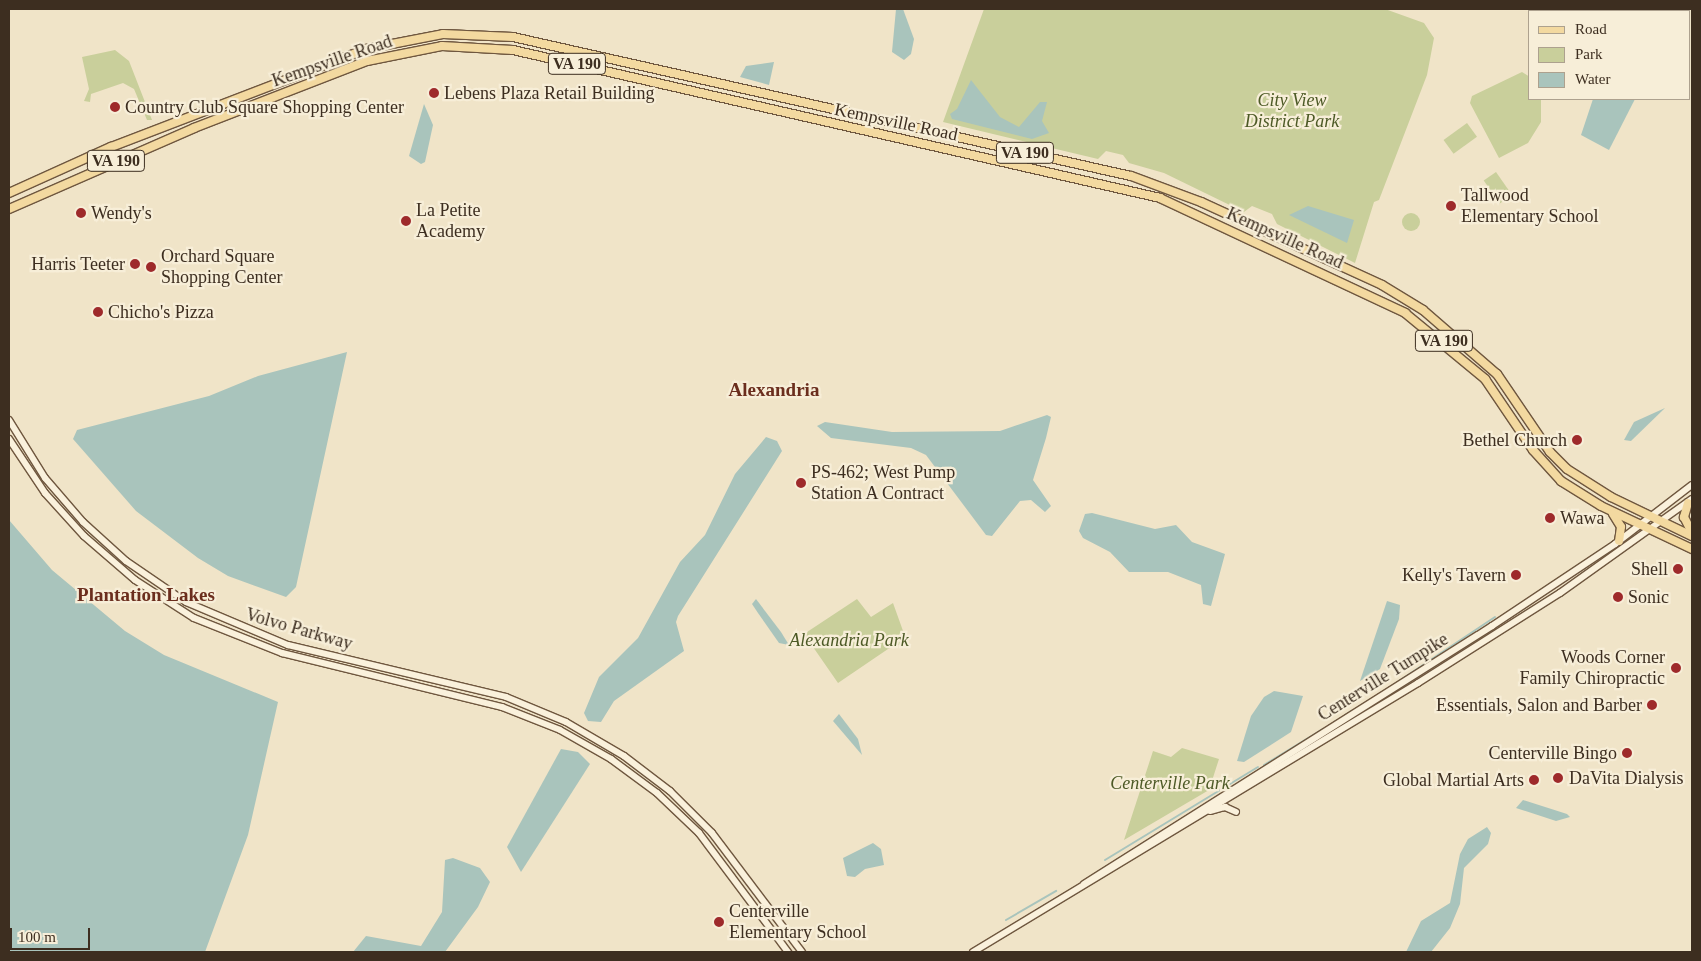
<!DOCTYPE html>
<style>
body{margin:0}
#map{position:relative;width:1701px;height:961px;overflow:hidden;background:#f0e4c8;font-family:"Times New Roman",serif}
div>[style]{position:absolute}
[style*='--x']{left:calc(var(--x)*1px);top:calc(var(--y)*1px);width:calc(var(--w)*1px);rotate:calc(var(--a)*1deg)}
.green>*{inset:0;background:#c9cf9b;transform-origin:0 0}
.round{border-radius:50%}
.water>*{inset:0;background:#a9c4bc}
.stream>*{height:2px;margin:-1px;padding:0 1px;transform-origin:1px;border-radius:1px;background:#a9c4bc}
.roads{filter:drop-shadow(1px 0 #6f573f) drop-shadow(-1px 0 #6f573f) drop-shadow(0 1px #6f573f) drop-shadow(0 -1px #6f573f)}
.secondary>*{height:6px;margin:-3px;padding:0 3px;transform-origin:3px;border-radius:3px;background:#faf1dc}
.primary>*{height:8px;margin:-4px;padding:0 4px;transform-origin:4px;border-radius:4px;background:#f3d9a0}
.dots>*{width:14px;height:14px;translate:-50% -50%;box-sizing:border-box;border:2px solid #f7eed8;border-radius:50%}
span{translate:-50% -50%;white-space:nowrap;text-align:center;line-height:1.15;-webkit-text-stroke:4.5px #f7eed8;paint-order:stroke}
.shield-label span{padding:1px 4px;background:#f7eed8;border:1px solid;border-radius:4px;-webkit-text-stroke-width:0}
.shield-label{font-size:16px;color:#3d2e20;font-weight:700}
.street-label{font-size:18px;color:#3d2e20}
.poi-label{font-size:18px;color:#3d2e20}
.left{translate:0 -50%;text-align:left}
.right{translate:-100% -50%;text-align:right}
.park-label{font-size:18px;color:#4d5a26;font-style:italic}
.neighbourhood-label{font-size:19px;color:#6b2e1e;font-weight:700}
.frame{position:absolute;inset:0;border:10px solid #3d2e20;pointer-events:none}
.legend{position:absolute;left:1528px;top:10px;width:162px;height:90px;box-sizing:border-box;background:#f7eed8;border:1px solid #ada18e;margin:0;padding:6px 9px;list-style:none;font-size:15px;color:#3d2e20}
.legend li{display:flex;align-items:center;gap:10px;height:25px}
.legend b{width:25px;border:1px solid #ada18e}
.scale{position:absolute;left:10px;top:928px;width:80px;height:22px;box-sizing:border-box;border:2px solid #3d2e20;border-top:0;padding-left:6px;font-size:15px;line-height:18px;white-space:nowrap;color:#3d2e20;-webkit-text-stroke:4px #f7eed8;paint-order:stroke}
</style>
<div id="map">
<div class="green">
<i style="clip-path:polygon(984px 9px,1385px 9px,1424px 23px,1434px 38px,1427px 75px,1379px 200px,1374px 202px,1355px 263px,1277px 224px,1272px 214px,1252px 206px,1244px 212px,1164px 173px,1129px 163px,1123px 155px,1106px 151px,1098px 159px,943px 122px)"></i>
<i style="clip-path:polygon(115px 50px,129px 61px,152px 120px,147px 120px,134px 89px,123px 83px,91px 94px,90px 102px,84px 101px,89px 89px,82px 57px)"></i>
<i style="clip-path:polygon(1522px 72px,1530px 77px,1530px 99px,1541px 99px,1541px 122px,1528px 143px,1499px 158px,1470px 103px,1472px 96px)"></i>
<i style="left:1467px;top:123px;width:17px;height:29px;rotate:54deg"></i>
<i style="left:1496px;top:172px;width:28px;height:15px;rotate:55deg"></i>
<i class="round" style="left:1402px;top:213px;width:18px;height:18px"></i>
<i style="clip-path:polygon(857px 599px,871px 617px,893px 603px,907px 642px,888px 649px,838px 683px,804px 634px)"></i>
<i style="clip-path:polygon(1182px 748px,1219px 759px,1209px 790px,1124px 840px,1153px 751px,1171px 757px)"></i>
</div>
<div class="water">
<i style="clip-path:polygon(896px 9px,903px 9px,914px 39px,911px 54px,904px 60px,892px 52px)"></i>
<i style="clip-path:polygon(774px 62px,769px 85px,740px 77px,746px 66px)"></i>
<i style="clip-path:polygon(971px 80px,1000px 117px,1019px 127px,1040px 102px,1047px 102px,1042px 121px,1049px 133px,1032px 139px,952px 119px,950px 114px,957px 109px)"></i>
<i style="clip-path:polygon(1593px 99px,1635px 99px,1609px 150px,1581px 135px)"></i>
<i style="clip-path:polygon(424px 104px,433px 125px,425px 162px,421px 164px,409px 156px)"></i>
<i style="clip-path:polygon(1308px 206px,1354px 220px,1347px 243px,1289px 215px)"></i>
<i style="clip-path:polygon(347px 352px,296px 587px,286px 597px,228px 576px,198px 558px,136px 511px,73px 439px,77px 430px,209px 396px,258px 376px)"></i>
<i style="clip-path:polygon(1665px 408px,1631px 441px,1624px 440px,1634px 422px)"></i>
<i style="clip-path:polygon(1047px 415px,1051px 417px,1046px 438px,1033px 480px,1051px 506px,1045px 512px,1031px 500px,1020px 501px,992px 536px,986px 535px,926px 455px,911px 448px,831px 438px,817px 426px,825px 422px,892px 432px,1000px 431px)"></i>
<i style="clip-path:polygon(766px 437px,777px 441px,782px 451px,678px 616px,676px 622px,684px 651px,614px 701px,601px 722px,588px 721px,584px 713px,599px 677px,638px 638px,680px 562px,705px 535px,735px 474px)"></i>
<i style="clip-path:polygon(1092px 513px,1155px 529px,1176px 525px,1192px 542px,1225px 554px,1211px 606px,1203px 604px,1201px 585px,1168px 572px,1129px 572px,1110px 552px,1083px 538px,1079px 531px,1085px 514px)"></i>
<i style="clip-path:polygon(9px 520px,52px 570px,125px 631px,164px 655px,278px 702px,248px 835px,205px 952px,9px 952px)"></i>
<i style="clip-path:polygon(756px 599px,781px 632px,789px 645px,779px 643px,758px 613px,752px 604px)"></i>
<i style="clip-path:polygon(1387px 601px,1400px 605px,1399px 619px,1380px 669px,1360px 681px)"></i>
<i style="clip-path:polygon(1274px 691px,1303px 696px,1291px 732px,1244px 762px,1237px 761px,1251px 716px,1264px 697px)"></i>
<i style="clip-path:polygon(839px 714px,858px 739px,862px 755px,833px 721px)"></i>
<i style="clip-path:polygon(561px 749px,578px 752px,590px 764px,521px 872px,507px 847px)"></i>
<i style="clip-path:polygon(1523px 800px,1567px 814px,1570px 817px,1556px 821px,1516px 808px)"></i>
<i style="clip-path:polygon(1487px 827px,1491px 833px,1488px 844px,1464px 868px,1460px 904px,1450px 928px,1431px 952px,1406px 952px,1421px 921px,1450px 903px,1460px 854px,1468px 839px)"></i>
<i style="clip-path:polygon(873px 843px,881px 849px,884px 865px,865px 869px,855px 877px,847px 876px,843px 858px)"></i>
<i style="clip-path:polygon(453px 858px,480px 868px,490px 882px,478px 907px,445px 952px,353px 952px,366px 936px,421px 946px,442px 912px,445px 860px)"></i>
</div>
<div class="stream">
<i style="--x:1381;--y:693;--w:137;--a:-33.7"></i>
<i style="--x:1345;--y:715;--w:9;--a:-32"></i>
<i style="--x:1334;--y:722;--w:4;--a:-27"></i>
<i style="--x:1264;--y:765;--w:69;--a:-31.4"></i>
<i style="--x:1105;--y:860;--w:179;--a:-31.3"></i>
<i style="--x:1006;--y:920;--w:58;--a:-30.1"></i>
</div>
<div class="roads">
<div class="secondary">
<i style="--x:9;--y:420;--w:68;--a:58.2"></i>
<i style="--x:45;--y:478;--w:58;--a:49.2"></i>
<i style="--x:83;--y:522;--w:58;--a:42.2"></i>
<i style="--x:126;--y:561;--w:73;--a:34.3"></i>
<i style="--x:186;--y:602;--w:111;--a:22.9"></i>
<i style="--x:288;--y:645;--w:224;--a:13.4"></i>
<i style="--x:506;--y:697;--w:65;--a:22.6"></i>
<i style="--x:566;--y:722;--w:67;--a:30.4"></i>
<i style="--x:624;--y:756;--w:58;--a:37.3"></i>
<i style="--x:670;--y:791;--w:59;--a:45"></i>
<i style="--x:712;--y:833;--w:149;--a:52.9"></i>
<i style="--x:9;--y:439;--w:65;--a:56.3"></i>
<i style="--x:45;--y:493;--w:58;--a:47.8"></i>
<i style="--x:84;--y:536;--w:67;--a:40.8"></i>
<i style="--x:135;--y:580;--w:70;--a:32.8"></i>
<i style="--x:194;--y:618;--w:95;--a:21.7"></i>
<i style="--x:282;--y:653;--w:227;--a:13.8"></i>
<i style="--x:502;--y:707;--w:62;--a:21.6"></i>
<i style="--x:560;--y:730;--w:59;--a:29.6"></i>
<i style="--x:611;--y:759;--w:57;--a:36.5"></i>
<i style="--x:657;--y:793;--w:58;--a:43.6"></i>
<i style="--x:699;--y:833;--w:149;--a:53.2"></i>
<i style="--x:1210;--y:811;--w:16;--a:-15"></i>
<i style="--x:1225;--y:807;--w:12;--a:24"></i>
<i style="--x:1084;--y:884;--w:483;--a:-32.3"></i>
<i style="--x:1492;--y:626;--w:148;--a:-33.7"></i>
<i style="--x:1615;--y:544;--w:97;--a:-37.5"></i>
<i style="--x:973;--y:952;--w:520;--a:-31.15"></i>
<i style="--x:1418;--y:683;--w:168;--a:-32.4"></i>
<i style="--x:1560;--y:593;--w:162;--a:-35.5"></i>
</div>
<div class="primary">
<i style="--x:9;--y:193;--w:112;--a:-24.3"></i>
<i style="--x:111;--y:147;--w:273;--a:-21"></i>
<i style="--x:366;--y:49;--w:78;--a:-11"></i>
<i style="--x:443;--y:34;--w:70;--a:2.5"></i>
<i style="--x:513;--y:37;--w:633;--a:12.68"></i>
<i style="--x:1131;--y:176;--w:75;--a:20.4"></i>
<i style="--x:1201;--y:202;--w:199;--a:24.6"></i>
<i style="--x:1382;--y:285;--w:48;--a:31.4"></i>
<i style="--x:1423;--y:310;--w:98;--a:40.9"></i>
<i style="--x:1497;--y:374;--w:94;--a:55.8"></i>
<i style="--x:1550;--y:452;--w:24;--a:45"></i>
<i style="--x:1567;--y:469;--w:52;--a:32.5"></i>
<i style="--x:1611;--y:497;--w:90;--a:25.7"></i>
<i style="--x:9;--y:209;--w:202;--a:-23.6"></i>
<i style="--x:194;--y:128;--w:186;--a:-21.2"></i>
<i style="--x:367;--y:61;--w:76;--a:-11.3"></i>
<i style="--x:442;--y:46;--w:71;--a:3.2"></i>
<i style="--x:513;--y:50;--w:664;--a:12.88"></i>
<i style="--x:1160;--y:198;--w:271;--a:25.1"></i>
<i style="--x:1405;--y:313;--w:104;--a:39.5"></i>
<i style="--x:1485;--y:379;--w:86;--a:55.9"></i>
<i style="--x:1533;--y:450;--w:42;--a:47.9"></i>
<i style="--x:1561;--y:481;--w:47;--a:32"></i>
<i style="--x:1601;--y:506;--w:101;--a:25.3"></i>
<i style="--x:1688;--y:503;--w:15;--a:106"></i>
<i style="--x:1684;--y:517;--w:18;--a:63"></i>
<i style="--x:1613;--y:514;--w:15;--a:58"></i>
<i style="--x:1621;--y:527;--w:14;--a:98"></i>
</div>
</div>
<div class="dots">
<i style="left:434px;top:93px;background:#9e2a2b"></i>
<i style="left:115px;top:107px;background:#9e2a2b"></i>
<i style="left:1451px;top:206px;background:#9e2a2b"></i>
<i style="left:81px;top:213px;background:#9e2a2b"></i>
<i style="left:406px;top:221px;background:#9e2a2b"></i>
<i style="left:135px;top:264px;background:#9e2a2b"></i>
<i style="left:151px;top:267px;background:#9e2a2b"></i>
<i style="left:98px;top:312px;background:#9e2a2b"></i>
<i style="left:1577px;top:440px;background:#9e2a2b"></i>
<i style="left:801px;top:483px;background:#9e2a2b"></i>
<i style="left:1550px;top:518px;background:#9e2a2b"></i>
<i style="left:1678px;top:569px;background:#9e2a2b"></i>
<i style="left:1516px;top:575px;background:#9e2a2b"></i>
<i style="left:1618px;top:597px;background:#9e2a2b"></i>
<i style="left:1676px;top:668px;background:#9e2a2b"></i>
<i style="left:1652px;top:705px;background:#9e2a2b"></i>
<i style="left:1627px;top:753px;background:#9e2a2b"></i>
<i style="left:1558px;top:778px;background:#9e2a2b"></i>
<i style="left:1534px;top:780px;background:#9e2a2b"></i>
<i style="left:719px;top:922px;background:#9e2a2b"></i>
</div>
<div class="shield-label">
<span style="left:577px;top:64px">VA 190</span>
<span style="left:1025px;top:153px">VA 190</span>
<span style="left:116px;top:161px">VA 190</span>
<span style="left:1444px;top:341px">VA 190</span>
</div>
<div class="street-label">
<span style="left:332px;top:61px;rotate:-19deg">Kempsville Road</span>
<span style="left:896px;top:122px;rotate:12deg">Kempsville Road</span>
<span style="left:1285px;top:238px;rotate:24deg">Kempsville Road</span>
<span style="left:299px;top:629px;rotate:16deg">Volvo Parkway</span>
<span style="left:1383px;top:677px;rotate:-32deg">Centerville Turnpike</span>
</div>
<div class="poi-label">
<span class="left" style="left:444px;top:93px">Lebens Plaza Retail Building</span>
<span class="left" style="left:125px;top:107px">Country Club Square Shopping Center</span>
<span class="left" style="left:1461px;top:206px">Tallwood<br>Elementary School</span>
<span class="left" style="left:416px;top:221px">La Petite<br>Academy</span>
<span class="left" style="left:91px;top:213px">Wendy's</span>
<span class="left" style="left:161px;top:267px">Orchard Square<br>Shopping Center</span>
<span class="right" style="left:125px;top:264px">Harris Teeter</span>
<span class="left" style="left:108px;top:312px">Chicho's Pizza</span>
<span class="right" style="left:1567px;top:440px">Bethel Church</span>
<span class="left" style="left:811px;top:483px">PS-462; West Pump<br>Station A Contract</span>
<span class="left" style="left:1560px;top:518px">Wawa</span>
<span class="right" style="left:1668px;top:569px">Shell</span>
<span class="right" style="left:1506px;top:575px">Kelly's Tavern</span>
<span class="left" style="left:1628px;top:597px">Sonic</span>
<span class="right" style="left:1665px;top:668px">Woods Corner<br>Family Chiropractic</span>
<span class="right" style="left:1642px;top:705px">Essentials, Salon and Barber</span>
<span class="right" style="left:1617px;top:753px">Centerville Bingo</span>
<span class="left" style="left:1569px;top:778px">DaVita Dialysis</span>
<span class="right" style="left:1524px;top:780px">Global Martial Arts</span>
<span class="left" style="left:729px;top:922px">Centerville<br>Elementary School</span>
</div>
<div class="park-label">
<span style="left:1292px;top:111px">City View<br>District Park</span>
<span style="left:849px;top:640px">Alexandria Park</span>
<span style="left:1170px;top:783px">Centerville Park</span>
</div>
<div class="neighbourhood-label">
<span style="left:774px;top:390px">Alexandria</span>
<span style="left:146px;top:595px">Plantation Lakes</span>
</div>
<div class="frame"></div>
<ul class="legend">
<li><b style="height:6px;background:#f3d9a0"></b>Road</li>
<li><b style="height:14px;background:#c9cf9b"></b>Park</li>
<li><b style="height:14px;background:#a9c4bc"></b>Water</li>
</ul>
<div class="scale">100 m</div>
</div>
